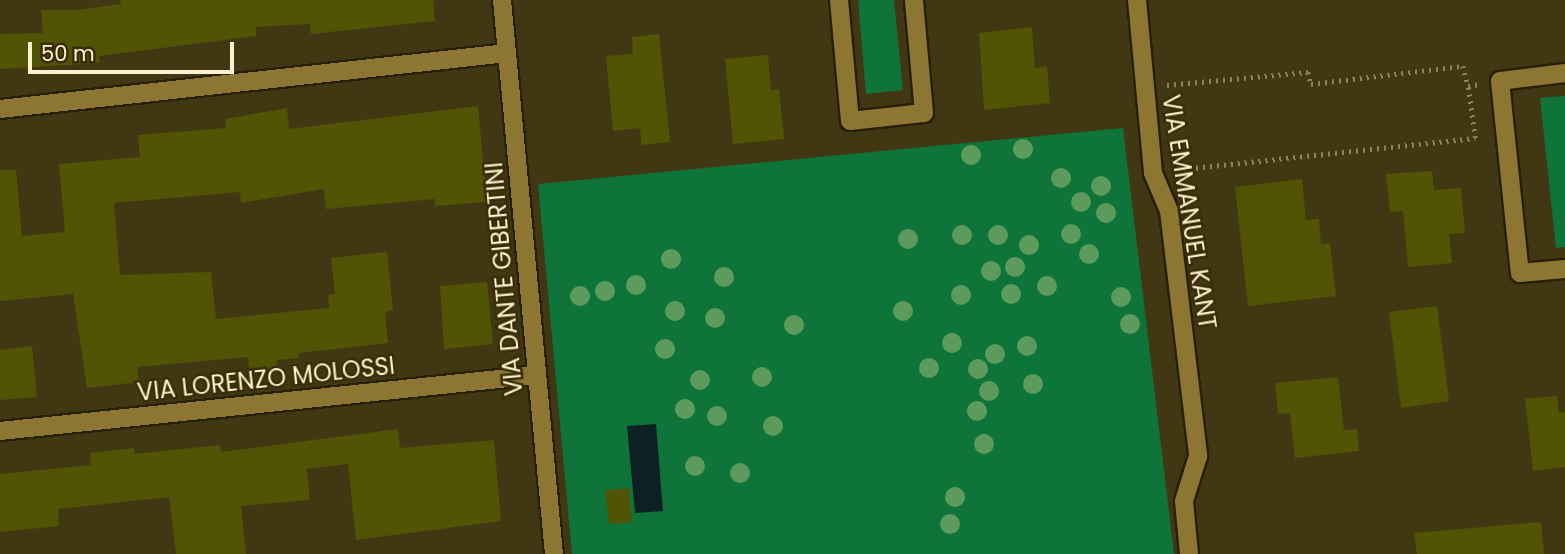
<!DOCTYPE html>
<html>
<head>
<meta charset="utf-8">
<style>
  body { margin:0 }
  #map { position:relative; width:1565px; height:554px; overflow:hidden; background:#423713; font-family:Poppins,sans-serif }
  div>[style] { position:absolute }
  .green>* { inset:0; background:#0e7439 }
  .water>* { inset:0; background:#0d2124 }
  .building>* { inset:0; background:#515305 }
  .path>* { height:4.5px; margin-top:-2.25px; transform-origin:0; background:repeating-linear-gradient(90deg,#8d815e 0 2px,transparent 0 7px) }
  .roads { filter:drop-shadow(2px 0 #261f09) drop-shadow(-2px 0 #261f09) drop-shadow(0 2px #261f09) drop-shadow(0 -2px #261f09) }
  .street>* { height:18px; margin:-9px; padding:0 9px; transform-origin:9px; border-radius:9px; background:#8c7632 }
  .trees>* { width:20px; height:20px; margin:-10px; border-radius:50%; background:#5c9b5b }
  span { translate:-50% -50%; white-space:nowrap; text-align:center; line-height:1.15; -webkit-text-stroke:5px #382d07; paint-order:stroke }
  .street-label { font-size:24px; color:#fdf1d0 }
  .scale { position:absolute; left:28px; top:42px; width:206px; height:32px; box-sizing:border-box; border:4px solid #fdf1d0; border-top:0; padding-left:9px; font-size:21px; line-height:24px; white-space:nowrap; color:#fdf1d0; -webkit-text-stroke:5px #382d07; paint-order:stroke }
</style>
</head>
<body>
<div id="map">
  <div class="green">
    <i style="clip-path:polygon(858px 0,894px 0,903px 90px,866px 94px)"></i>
    <i style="clip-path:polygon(1565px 96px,1565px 247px,1556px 248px,1540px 98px)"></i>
    <i style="clip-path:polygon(1123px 128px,1174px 554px,572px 554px,538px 184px)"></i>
  </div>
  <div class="water">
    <i style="clip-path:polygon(656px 424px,663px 511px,635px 513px,627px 426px)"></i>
  </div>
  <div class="building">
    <i style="clip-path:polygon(120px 0,433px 0,435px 21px,311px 34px,310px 24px,256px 27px,256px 36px,99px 56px,100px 63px,0 69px,0 34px,43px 33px,41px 10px,76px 10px,121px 4px)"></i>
    <i style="clip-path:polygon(1032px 27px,1035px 68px,1047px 66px,1050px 103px,984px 110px,979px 33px)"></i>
    <i style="clip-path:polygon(659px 34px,670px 142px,641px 145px,640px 128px,613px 131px,606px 56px,633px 54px,632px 37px)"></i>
    <i style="clip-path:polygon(768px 55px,771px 90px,779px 89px,784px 139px,733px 144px,725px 59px)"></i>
    <i style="clip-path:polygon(478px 106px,487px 202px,435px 206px,435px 199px,326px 209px,324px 189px,241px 203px,240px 192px,114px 203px,120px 275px,211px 272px,216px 319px,329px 308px,328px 295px,335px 294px,331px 258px,387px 252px,393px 310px,385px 312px,388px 343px,299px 353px,299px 358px,277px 360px,277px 368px,249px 371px,248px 357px,137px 367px,139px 382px,87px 388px,73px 294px,0 301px,0 170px,16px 170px,22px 236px,65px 232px,59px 164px,140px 157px,138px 135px,226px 128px,225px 119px,287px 108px,289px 129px)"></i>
    <i style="clip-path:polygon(1432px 171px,1434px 190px,1461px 188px,1465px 233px,1449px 234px,1452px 263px,1408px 267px,1403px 211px,1390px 212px,1386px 174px)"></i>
    <i style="clip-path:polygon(1302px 179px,1306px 220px,1319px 219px,1321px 244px,1330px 243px,1336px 296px,1248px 306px,1235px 187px)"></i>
    <i style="clip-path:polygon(487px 282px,493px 344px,444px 349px,440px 286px)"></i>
    <i style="clip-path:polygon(1437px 306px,1449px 401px,1401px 408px,1389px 312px)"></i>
    <i style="clip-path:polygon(32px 346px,37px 397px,0 400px,0 350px)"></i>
    <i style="clip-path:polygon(1338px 377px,1344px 430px,1357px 429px,1359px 451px,1295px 458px,1290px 413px,1278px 414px,1275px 383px)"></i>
    <i style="clip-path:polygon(1557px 396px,1559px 413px,1565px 412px,1565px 467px,1533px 471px,1525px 399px)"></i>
    <i style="clip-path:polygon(398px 429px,400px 448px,494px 440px,501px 521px,356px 540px,348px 464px,307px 469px,310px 500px,241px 506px,246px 554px,176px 554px,169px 497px,58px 509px,59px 526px,0 532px,0 474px,91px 465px,90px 453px,134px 448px,134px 454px,220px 445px,221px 452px)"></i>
    <i style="clip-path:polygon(629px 488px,632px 522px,609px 524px,605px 490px)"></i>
    <i style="clip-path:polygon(1541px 522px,1544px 554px,1417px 554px,1414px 533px)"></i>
  </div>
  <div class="path">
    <i style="left:1167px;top:85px;width:142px;rotate:-5.3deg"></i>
    <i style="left:1308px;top:72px;width:12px;rotate:76deg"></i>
    <i style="left:1311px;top:84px;width:153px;rotate:-6.8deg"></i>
    <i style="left:1463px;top:66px;width:21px;rotate:76deg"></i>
    <i style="left:1175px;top:170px;width:302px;rotate:-6.1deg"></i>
    <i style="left:1475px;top:138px;width:52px;rotate:-97.7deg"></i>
    <i style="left:1468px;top:86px;width:11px;rotate:-10deg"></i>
  </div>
  <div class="roads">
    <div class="street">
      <i style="left:502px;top:0;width:556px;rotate:84.64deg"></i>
      <i style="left:839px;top:0;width:121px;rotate:84.8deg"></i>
      <i style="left:850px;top:121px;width:74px;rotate:-6.2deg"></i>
      <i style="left:924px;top:113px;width:113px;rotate:-95.1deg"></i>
      <i style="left:1137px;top:0;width:174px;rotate:84.7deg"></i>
      <i style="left:1153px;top:173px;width:41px;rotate:67.2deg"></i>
      <i style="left:1169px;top:211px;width:247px;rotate:83.2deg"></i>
      <i style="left:1198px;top:456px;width:47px;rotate:107.3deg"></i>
      <i style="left:1184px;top:501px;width:53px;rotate:84.6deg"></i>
      <i style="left:1565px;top:73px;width:65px;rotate:173deg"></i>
      <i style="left:1500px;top:81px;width:193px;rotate:84.1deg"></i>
      <i style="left:1520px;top:273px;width:45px;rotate:-5.1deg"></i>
      <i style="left:0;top:109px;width:510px;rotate:-6.3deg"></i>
      <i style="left:0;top:431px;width:540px;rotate:-5.95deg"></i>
    </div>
  </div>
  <div class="trees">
    <i style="left:1023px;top:149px"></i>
    <i style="left:971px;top:155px"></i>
    <i style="left:1061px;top:178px"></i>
    <i style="left:1101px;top:186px"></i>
    <i style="left:1081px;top:202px"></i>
    <i style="left:1106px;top:213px"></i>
    <i style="left:1071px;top:234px"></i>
    <i style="left:962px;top:235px"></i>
    <i style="left:998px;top:235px"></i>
    <i style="left:908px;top:239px"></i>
    <i style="left:1029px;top:245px"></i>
    <i style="left:1089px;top:254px"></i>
    <i style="left:671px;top:259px"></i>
    <i style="left:1015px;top:267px"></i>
    <i style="left:991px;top:271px"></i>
    <i style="left:724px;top:277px"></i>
    <i style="left:636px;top:285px"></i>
    <i style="left:1047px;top:286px"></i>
    <i style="left:605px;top:291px"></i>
    <i style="left:1011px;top:294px"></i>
    <i style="left:961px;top:295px"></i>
    <i style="left:580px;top:296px"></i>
    <i style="left:1121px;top:297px"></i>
    <i style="left:675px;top:311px"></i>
    <i style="left:903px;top:311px"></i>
    <i style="left:715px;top:318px"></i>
    <i style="left:1130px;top:324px"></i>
    <i style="left:794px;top:325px"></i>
    <i style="left:952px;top:343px"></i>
    <i style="left:1027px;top:346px"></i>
    <i style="left:665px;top:349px"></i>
    <i style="left:995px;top:354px"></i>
    <i style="left:929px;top:368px"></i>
    <i style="left:978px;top:369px"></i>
    <i style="left:762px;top:377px"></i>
    <i style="left:700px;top:380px"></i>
    <i style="left:1033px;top:384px"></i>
    <i style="left:989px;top:391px"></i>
    <i style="left:685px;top:409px"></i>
    <i style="left:977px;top:411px"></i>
    <i style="left:717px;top:416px"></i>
    <i style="left:773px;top:426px"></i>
    <i style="left:984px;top:444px"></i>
    <i style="left:695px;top:466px"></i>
    <i style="left:740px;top:473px"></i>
    <i style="left:955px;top:497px"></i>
    <i style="left:950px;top:524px"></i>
  </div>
  <div class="street-label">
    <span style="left:1189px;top:212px;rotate:81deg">VIA EMMANUEL KANT</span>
    <span style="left:504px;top:279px;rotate:-95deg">VIA DANTE GIBERTINI</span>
    <span style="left:266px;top:379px;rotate:-6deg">VIA LORENZO MOLOSSI</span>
  </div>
  <div class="scale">50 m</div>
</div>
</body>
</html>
